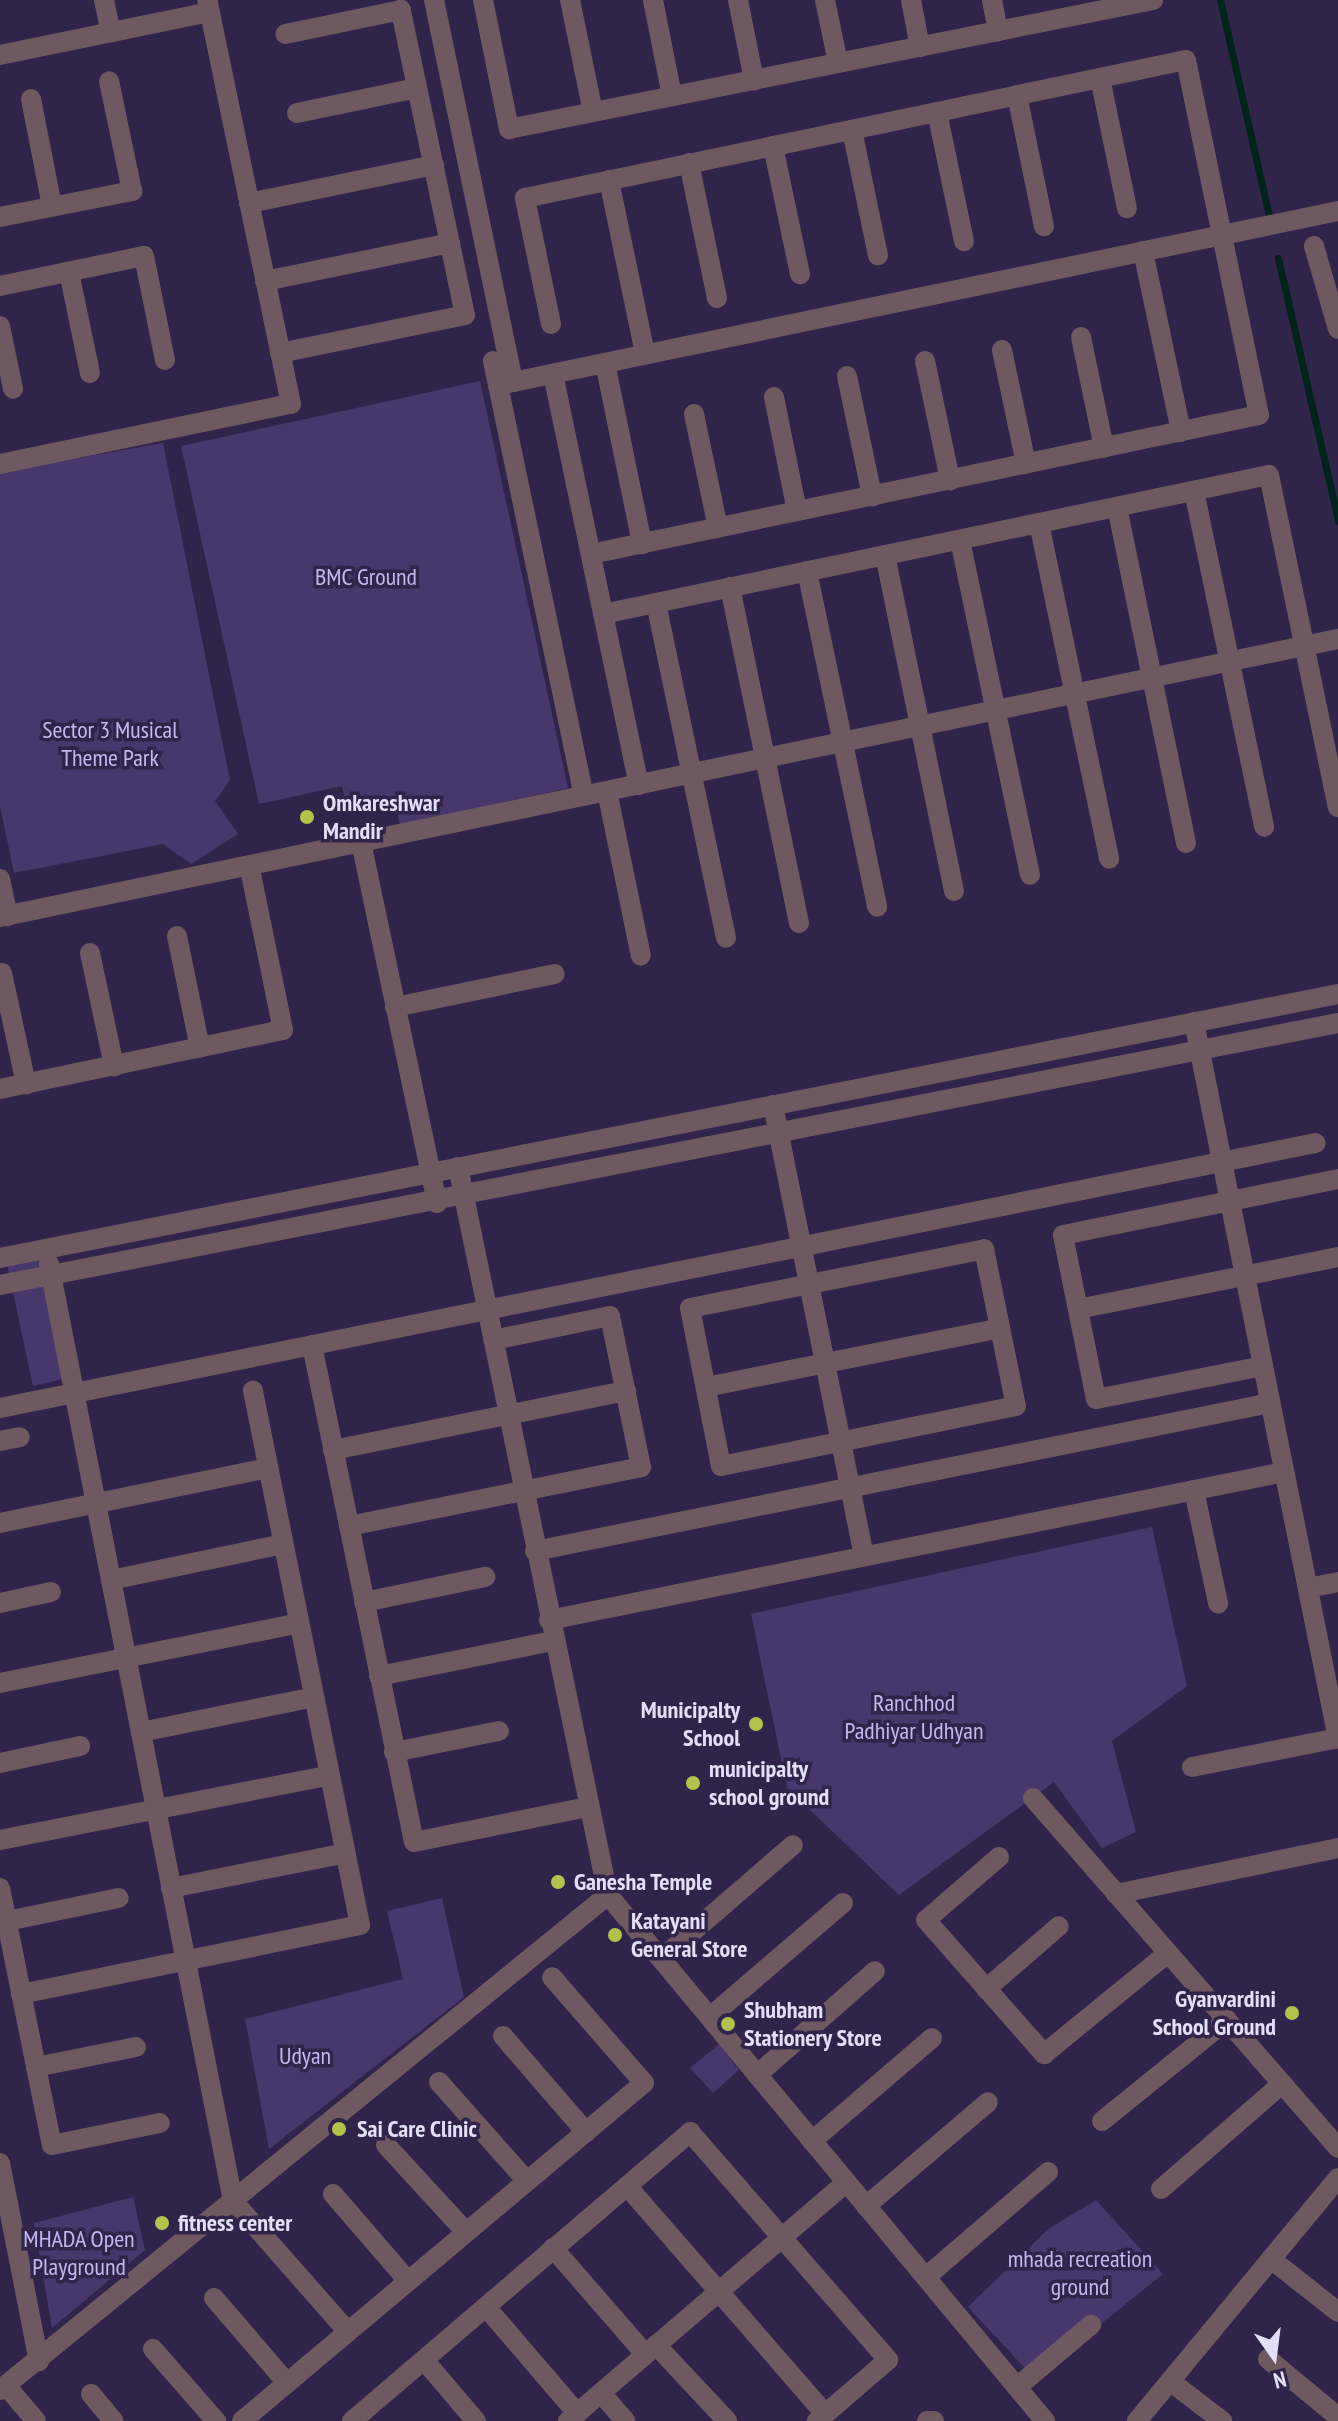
<!DOCTYPE html>
<html>
<head>
<meta charset="utf-8">
<style>
  body { margin:0 }
  #map { position:relative; width:1338px; height:2421px; overflow:hidden; background:#30244b; font-family:"PT Sans Narrow",sans-serif }
  div>[style] { position:absolute }
  .green>* { inset:0; background:#47376d }
  .stream>* { height:7px; margin:-3.5px; padding:0 3.5px; transform-origin:3.5px; border-radius:3.5px; background:#00231b }
  .minor>* { height:20px; margin:-10px; padding:0 10px; transform-origin:10px; border-radius:10px; background:#6f5960 }
  .dots>* { width:22px; height:22px; translate:-50% -50%; box-sizing:border-box; border:4px solid #30244b; border-radius:50% }
  span { translate:-50% -50%; white-space:nowrap; text-align:center; line-height:1.15; -webkit-text-stroke:7px #30244b; paint-order:stroke }
  .park-label { font-size:24px; color:#c6b7f3 }
  .poi-label { font-size:24px; color:#e4dff8; font-weight:700 }
  .left { translate:0 -50%; text-align:left }
  .right { translate:-100% -50%; text-align:right }
  .north { position:absolute; left:1234px; top:2317px; width:80px; height:80px; -webkit-text-stroke:6px #30244b; paint-order:stroke; rotate:166deg; font-size:22px; font-weight:700; line-height:32px; text-align:center; color:#e4dff8 }
  .north::after { content:''; display:block; margin:auto; width:28px; height:36px; background:#e4dff8; clip-path:polygon(50% 0,100% 100%,50% 72%,0 100%) }
</style>
</head>
<body>
<div id="map">
  <div class="green">
    <i style="clip-path:polygon(480px 381px,568px 788px,400px 825px,394px 798px,347px 808px,342px 786px,259px 804px,181px 446px)"></i>
    <i style="clip-path:polygon(163px 443px,230px 780px,215px 801px,238px 834px,191px 864px,163px 844px,14px 873px,0 806px,0 472px)"></i>
    <i style="clip-path:polygon(40px 1259px,64px 1379px,33px 1386px,7px 1264px)"></i>
    <i style="clip-path:polygon(1152px 1527px,1187px 1686px,1112px 1741px,1136px 1832px,1102px 1848px,1054px 1782px,899px 1895px,787px 1788px,751px 1614px)"></i>
    <i style="clip-path:polygon(442px 1898px,464px 1997px,269px 2149px,245px 2019px,403px 1979px,387px 1911px)"></i>
    <i style="clip-path:polygon(719px 2044px,739px 2070px,713px 2093px,690px 2068px)"></i>
    <i style="clip-path:polygon(133px 2197px,145px 2250px,52px 2328px,34px 2223px)"></i>
    <i style="clip-path:polygon(1096px 2200px,1163px 2274px,1034px 2378px,968px 2307px,1048px 2229px)"></i>
  </div>
  <div class="stream">
    <i style="left:1220px;top:0;width:230px;rotate:77.2deg"></i>
    <i style="left:1278px;top:258px;width:270px;rotate:77.1deg"></i>
  </div>
  <div class="minor">
    <i style="left:104px;top:0;width:33px;rotate:78deg"></i>
    <i style="left:434px;top:0;width:390px;rotate:78.3deg"></i>
    <i style="left:483px;top:0;width:132px;rotate:78.6deg"></i>
    <i style="left:509px;top:129px;width:657px;rotate:-11.33deg"></i>
    <i style="left:570px;top:0;width:114px;rotate:78.4deg"></i>
    <i style="left:653px;top:0;width:98px;rotate:78.8deg"></i>
    <i style="left:738px;top:0;width:82px;rotate:78.7deg"></i>
    <i style="left:825px;top:0;width:64px;rotate:78.3deg"></i>
    <i style="left:911px;top:0;width:48px;rotate:79.2deg"></i>
    <i style="left:992px;top:0;width:32px;rotate:79deg"></i>
    <i style="left:0;top:55px;width:214px;rotate:-11.6deg"></i>
    <i style="left:1100px;top:78px;width:133px;rotate:78.3deg"></i>
    <i style="left:1017px;top:95px;width:134px;rotate:78.4deg"></i>
    <i style="left:31px;top:99px;width:109px;rotate:78.9deg"></i>
    <i style="left:937px;top:112px;width:132px;rotate:78.2deg"></i>
    <i style="left:297px;top:113px;width:123px;rotate:-11.8deg"></i>
    <i style="left:852px;top:130px;width:128px;rotate:78.3deg"></i>
    <i style="left:773px;top:146px;width:131px;rotate:78.1deg"></i>
    <i style="left:689px;top:163px;width:138px;rotate:78.3deg"></i>
    <i style="left:609px;top:180px;width:178px;rotate:78.3deg"></i>
    <i style="left:249px;top:203px;width:189px;rotate:-11.6deg"></i>
    <i style="left:0;top:217px;width:135px;rotate:-11.1deg"></i>
    <i style="left:132px;top:191px;width:112px;rotate:-101.8deg"></i>
    <i style="left:1314px;top:246px;width:86px;rotate:73.9deg"></i>
    <i style="left:1143px;top:251px;width:185px;rotate:78.1deg"></i>
    <i style="left:69px;top:272px;width:103px;rotate:78.3deg"></i>
    <i style="left:265px;top:281px;width:189px;rotate:-11.6deg"></i>
    <i style="left:0;top:286px;width:147px;rotate:-11.8deg"></i>
    <i style="left:144px;top:256px;width:106px;rotate:78.6deg"></i>
    <i style="left:551px;top:324px;width:129px;rotate:-101.7deg"></i>
    <i style="left:525px;top:198px;width:675px;rotate:-11.79deg"></i>
    <i style="left:1186px;top:60px;width:362px;rotate:78.4deg"></i>
    <i style="left:1259px;top:415px;width:682px;rotate:168.25deg"></i>
    <i style="left:0;top:326px;width:64px;rotate:78.3deg"></i>
    <i style="left:1081px;top:337px;width:113px;rotate:78.3deg"></i>
    <i style="left:1002px;top:350px;width:116px;rotate:78.1deg"></i>
    <i style="left:280px;top:353px;width:189px;rotate:-11.6deg"></i>
    <i style="left:465px;top:315px;width:312px;rotate:-101.9deg"></i>
    <i style="left:401px;top:10px;width:118px;rotate:168.3deg"></i>
    <i style="left:493px;top:361px;width:444px;rotate:78.2deg"></i>
    <i style="left:925px;top:361px;width:122px;rotate:78.1deg"></i>
    <i style="left:605px;top:363px;width:185px;rotate:78.4deg"></i>
    <i style="left:553px;top:374px;width:420px;rotate:78.2deg"></i>
    <i style="left:847px;top:376px;width:123px;rotate:78.2deg"></i>
    <i style="left:498px;top:385px;width:858px;rotate:-11.7deg"></i>
    <i style="left:774px;top:397px;width:116px;rotate:78.6deg"></i>
    <i style="left:694px;top:414px;width:116px;rotate:78.1deg"></i>
    <i style="left:0;top:464px;width:297px;rotate:-11.7deg"></i>
    <i style="left:291px;top:404px;width:413px;rotate:-101.7deg"></i>
    <i style="left:1194px;top:491px;width:343px;rotate:78.2deg"></i>
    <i style="left:1117px;top:507px;width:343px;rotate:78.4deg"></i>
    <i style="left:1039px;top:523px;width:343px;rotate:78.2deg"></i>
    <i style="left:960px;top:540px;width:342px;rotate:78.2deg"></i>
    <i style="left:885px;top:555px;width:343px;rotate:78.4deg"></i>
    <i style="left:807px;top:571px;width:343px;rotate:78.2deg"></i>
    <i style="left:730px;top:587px;width:343px;rotate:78.4deg"></i>
    <i style="left:656px;top:603px;width:342px;rotate:78.2deg"></i>
    <i style="left:603px;top:614px;width:680px;rotate:-11.79deg"></i>
    <i style="left:1269px;top:475px;width:339px;rotate:78.3deg"></i>
    <i style="left:607px;top:791px;width:168px;rotate:78.4deg"></i>
    <i style="left:361px;top:842px;width:369px;rotate:78.1deg"></i>
    <i style="left:0;top:879px;width:38px;rotate:78deg"></i>
    <i style="left:0;top:917px;width:1367px;rotate:-11.74deg"></i>
    <i style="left:177px;top:936px;width:114px;rotate:78.4deg"></i>
    <i style="left:90px;top:953px;width:116px;rotate:78deg"></i>
    <i style="left:2px;top:973px;width:114px;rotate:77.8deg"></i>
    <i style="left:395px;top:1007px;width:163px;rotate:-11.7deg"></i>
    <i style="left:1194px;top:1022px;width:731px;rotate:78.64deg"></i>
    <i style="left:0;top:1089px;width:289px;rotate:-11.8deg"></i>
    <i style="left:283px;top:1030px;width:168px;rotate:-101.6deg"></i>
    <i style="left:773px;top:1105px;width:460px;rotate:78.6deg"></i>
    <i style="left:458px;top:1167px;width:743px;rotate:78.36deg"></i>
    <i style="left:608px;top:1895px;width:684px;rotate:50.28deg"></i>
    <i style="left:984px;top:1249px;width:160px;rotate:78.5deg"></i>
    <i style="left:1016px;top:1406px;width:301px;rotate:168.5deg"></i>
    <i style="left:721px;top:1466px;width:161px;rotate:-101.1deg"></i>
    <i style="left:690px;top:1308px;width:300px;rotate:-11.3deg"></i>
    <i style="left:0;top:1258px;width:1364px;rotate:-11.16deg"></i>
    <i style="left:49px;top:1264px;width:955px;rotate:78.89deg"></i>
    <i style="left:233px;top:2201px;width:174px;rotate:48.7deg"></i>
    <i style="left:0;top:1285px;width:1363px;rotate:-11.08deg"></i>
    <i style="left:1078px;top:1309px;width:265px;rotate:-11.3deg"></i>
    <i style="left:312px;top:1345px;width:507px;rotate:78.4deg"></i>
    <i style="left:414px;top:1842px;width:177px;rotate:-11.4deg"></i>
    <i style="left:1263px;top:1366px;width:170px;rotate:168.8deg"></i>
    <i style="left:1096px;top:1399px;width:167px;rotate:-101.4deg"></i>
    <i style="left:1063px;top:1235px;width:281px;rotate:-11.5deg"></i>
    <i style="left:706px;top:1387px;width:300px;rotate:-11.3deg"></i>
    <i style="left:0;top:1408px;width:1342px;rotate:-11.39deg"></i>
    <i style="left:0;top:1441px;width:20px;rotate:-11deg"></i>
    <i style="left:333px;top:1450px;width:299px;rotate:-11.4deg"></i>
    <i style="left:1194px;top:1490px;width:116px;rotate:78deg"></i>
    <i style="left:0;top:1523px;width:274px;rotate:-11.6deg"></i>
    <i style="left:349px;top:1526px;width:298px;rotate:-11.4deg"></i>
    <i style="left:641px;top:1467px;width:154px;rotate:-101.6deg"></i>
    <i style="left:610px;top:1316px;width:119px;rotate:168.4deg"></i>
    <i style="left:535px;top:1551px;width:750px;rotate:-11.38deg"></i>
    <i style="left:111px;top:1580px;width:176px;rotate:-11.8deg"></i>
    <i style="left:1308px;top:1588px;width:31px;rotate:-11deg"></i>
    <i style="left:364px;top:1602px;width:124px;rotate:-11.7deg"></i>
    <i style="left:0;top:1603px;width:52px;rotate:-12.2deg"></i>
    <i style="left:549px;top:1620px;width:750px;rotate:-11.38deg"></i>
    <i style="left:379px;top:1676px;width:177px;rotate:-11.4deg"></i>
    <i style="left:0;top:1683px;width:305px;rotate:-11.3deg"></i>
    <i style="left:141px;top:1732px;width:177px;rotate:-11.4deg"></i>
    <i style="left:394px;top:1752px;width:107px;rotate:-11.3deg"></i>
    <i style="left:0;top:1763px;width:82px;rotate:-12deg"></i>
    <i style="left:1192px;top:1767px;width:149px;rotate:-11.2deg"></i>
    <i style="left:1033px;top:1798px;width:464px;rotate:48.9deg"></i>
    <i style="left:0;top:1840px;width:336px;rotate:-11.1deg"></i>
    <i style="left:999px;top:1857px;width:96px;rotate:139.2deg"></i>
    <i style="left:926px;top:1920px;width:179px;rotate:48.6deg"></i>
    <i style="left:1044px;top:2054px;width:160px;rotate:-39.2deg"></i>
    <i style="left:0;top:1888px;width:262px;rotate:78.6deg"></i>
    <i style="left:52px;top:2145px;width:110px;rotate:-11.5deg"></i>
    <i style="left:171px;top:1888px;width:178px;rotate:-11.3deg"></i>
    <i style="left:1116px;top:1894px;width:227px;rotate:-11.7deg"></i>
    <i style="left:7px;top:1921px;width:114px;rotate:-11.6deg"></i>
    <i style="left:661px;top:1959px;width:174px;rotate:-40.8deg"></i>
    <i style="left:986px;top:1989px;width:96px;rotate:-40.8deg"></i>
    <i style="left:21px;top:1994px;width:346px;rotate:-11.5deg"></i>
    <i style="left:360px;top:1925px;width:545px;rotate:-101.33deg"></i>
    <i style="left:710px;top:2017px;width:175px;rotate:-40.6deg"></i>
    <i style="left:503px;top:2036px;width:127px;rotate:49.2deg"></i>
    <i style="left:36px;top:2067px;width:102px;rotate:-11.3deg"></i>
    <i style="left:757px;top:2075px;width:157px;rotate:-41.4deg"></i>
    <i style="left:439px;top:2082px;width:132px;rotate:48.4deg"></i>
    <i style="left:1102px;top:2121px;width:161px;rotate:-38.9deg"></i>
    <i style="left:812px;top:2141px;width:158px;rotate:-40.6deg"></i>
    <i style="left:386px;top:2145px;width:118px;rotate:47.4deg"></i>
    <i style="left:0;top:2163px;width:202px;rotate:78.9deg"></i>
    <i style="left:627px;top:2186px;width:302px;rotate:49deg"></i>
    <i style="left:1161px;top:2189px;width:160px;rotate:-41deg"></i>
    <i style="left:333px;top:2194px;width:115px;rotate:49.2deg"></i>
    <i style="left:866px;top:2206px;width:160px;rotate:-40.4deg"></i>
    <i style="left:553px;top:2248px;width:140px;rotate:49deg"></i>
    <i style="left:1271px;top:2259px;width:85px;rotate:38.3deg"></i>
    <i style="left:926px;top:2277px;width:161px;rotate:-40.7deg"></i>
    <i style="left:214px;top:2298px;width:112px;rotate:49.3deg"></i>
    <i style="left:486px;top:2307px;width:140px;rotate:49.4deg"></i>
    <i style="left:656px;top:2345px;width:104px;rotate:46.9deg"></i>
    <i style="left:153px;top:2349px;width:96px;rotate:48.8deg"></i>
    <i style="left:1268px;top:2359px;width:91px;rotate:39.6deg"></i>
    <i style="left:424px;top:2360px;width:80px;rotate:49.6deg"></i>
    <i style="left:1170px;top:2381px;width:66px;rotate:37.6deg"></i>
    <i style="left:1017px;top:2387px;width:97px;rotate:-40deg"></i>
    <i style="left:8px;top:2388px;width:43px;rotate:49.7deg"></i>
    <i style="left:0;top:2390px;width:784px;rotate:-39.15deg"></i>
    <i style="left:601px;top:2393px;width:37px;rotate:49deg"></i>
    <i style="left:91px;top:2394px;width:35px;rotate:50deg"></i>
    <i style="left:242px;top:2421px;width:525px;rotate:-40.06deg"></i>
    <i style="left:644px;top:2083px;width:140px;rotate:-131deg"></i>
    <i style="left:352px;top:2421px;width:445px;rotate:-40.5deg"></i>
    <i style="left:690px;top:2132px;width:302px;rotate:49deg"></i>
    <i style="left:888px;top:2360px;width:94px;rotate:139.3deg"></i>
    <i style="left:568px;top:2421px;width:367px;rotate:-40.6deg"></i>
    <i style="left:927px;top:2421px;width:7px"></i>
    <i style="left:1137px;top:2421px;width:315px;rotate:-50.4deg"></i>
  </div>
  <div class="dots">
    <i style="left:307px;top:817px;background:#b3c24b"></i>
    <i style="left:756px;top:1724px;background:#b3c24b"></i>
    <i style="left:693px;top:1783px;background:#b3c24b"></i>
    <i style="left:558px;top:1882px;background:#b3c24b"></i>
    <i style="left:615px;top:1935px;background:#b3c24b"></i>
    <i style="left:1292px;top:2013px;background:#b3c24b"></i>
    <i style="left:728px;top:2024px;background:#b3c24b"></i>
    <i style="left:339px;top:2129px;background:#b3c24b"></i>
    <i style="left:162px;top:2223px;background:#b3c24b"></i>
  </div>
  <div class="park-label">
    <span style="left:366px;top:577px">BMC Ground</span>
    <span style="left:110px;top:744px">Sector 3 Musical<br>Theme Park</span>
    <span style="left:914px;top:1717px">Ranchhod<br>Padhiyar Udhyan</span>
    <span style="left:305px;top:2056px">Udyan</span>
    <span style="left:79px;top:2253px">MHADA Open<br>Playground</span>
    <span style="left:1080px;top:2273px">mhada recreation<br>ground</span>
  </div>
  <div class="poi-label">
    <span class="left" style="left:323px;top:817px">Omkareshwar<br>Mandir</span>
    <span class="right" style="left:740px;top:1724px">Municipalty<br>School</span>
    <span class="left" style="left:709px;top:1783px">municipalty<br>school ground</span>
    <span class="left" style="left:574px;top:1882px">Ganesha Temple</span>
    <span class="left" style="left:631px;top:1935px">Katayani<br>General Store</span>
    <span class="right" style="left:1276px;top:2013px">Gyanvardini<br>School Ground</span>
    <span class="left" style="left:744px;top:2024px">Shubham<br>Stationery Store</span>
    <span class="left" style="left:357px;top:2129px">Sai Care Clinic</span>
    <span class="left" style="left:178px;top:2223px">fitness center</span>
  </div>
  <div class="north">N</div>
</div>
</body>
</html>
